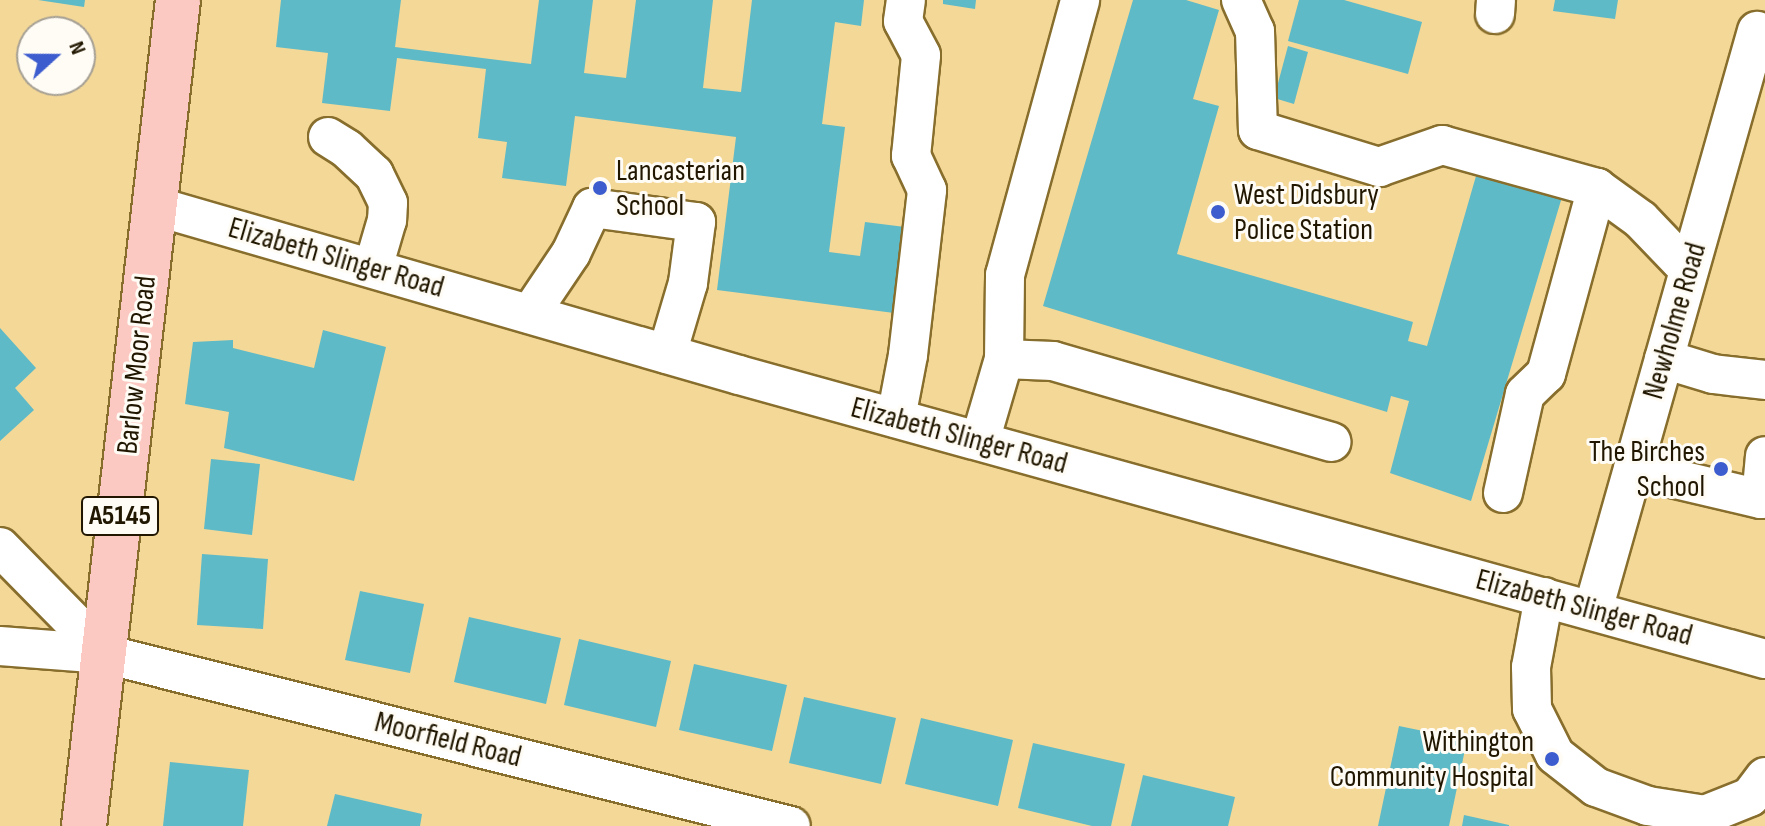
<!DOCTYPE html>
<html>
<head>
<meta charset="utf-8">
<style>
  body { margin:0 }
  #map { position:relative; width:1765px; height:826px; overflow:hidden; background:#f4d897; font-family:"Sofia Sans Condensed",sans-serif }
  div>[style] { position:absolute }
  .building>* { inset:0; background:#5ebac7 }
  .roads { filter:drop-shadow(2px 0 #886e2d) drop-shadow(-2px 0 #886e2d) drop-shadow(0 2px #886e2d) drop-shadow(0 -2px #886e2d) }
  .minor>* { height:38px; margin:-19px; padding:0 19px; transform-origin:19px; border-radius:19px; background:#fff }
  .major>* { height:44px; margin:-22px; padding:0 22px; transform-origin:22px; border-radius:22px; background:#fcc8c2 }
  .dots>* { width:22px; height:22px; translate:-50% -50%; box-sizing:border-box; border:4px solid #fffcf6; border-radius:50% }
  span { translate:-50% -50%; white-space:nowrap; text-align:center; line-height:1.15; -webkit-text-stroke:6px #fffcf6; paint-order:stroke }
  .shield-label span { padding:2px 6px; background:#fffcf6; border:2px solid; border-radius:6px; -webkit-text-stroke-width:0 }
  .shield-label { font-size:28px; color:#211700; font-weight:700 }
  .poi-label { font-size:30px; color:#211700 }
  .left { translate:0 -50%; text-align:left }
  .right { translate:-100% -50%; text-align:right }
  .street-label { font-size:30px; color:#211700 }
  .north { position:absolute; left:16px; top:16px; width:80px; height:80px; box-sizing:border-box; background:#fffcf6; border:2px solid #a6a094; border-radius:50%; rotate:69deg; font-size:22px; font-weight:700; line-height:32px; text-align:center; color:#211700 }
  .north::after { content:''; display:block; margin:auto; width:28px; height:36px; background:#3d5dcf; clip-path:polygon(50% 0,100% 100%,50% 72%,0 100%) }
</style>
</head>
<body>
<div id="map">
  <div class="building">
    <i style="clip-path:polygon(38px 0,85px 0,84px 7px)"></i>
    <i style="clip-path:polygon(281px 0,401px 0,395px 47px,531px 64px,539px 0,593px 0,584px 73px,626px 78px,636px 0,713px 0,703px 88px,741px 92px,752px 0,864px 0,861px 26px,835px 22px,822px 124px,845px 127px,829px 252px,860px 256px,865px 222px,905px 227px,894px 313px,717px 290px,736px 137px,575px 116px,566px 186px,502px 178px,507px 142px,478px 138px,486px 69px,397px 58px,390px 111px,322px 103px,328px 53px,276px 47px)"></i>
    <i style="clip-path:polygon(943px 0,976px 0,975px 9px,943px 4px)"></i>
    <i style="clip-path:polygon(1133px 0,1186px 0,1219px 10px,1193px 99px,1219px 106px,1177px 254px,1413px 322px,1408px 341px,1427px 346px,1476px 176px,1562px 197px,1471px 501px,1390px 473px,1409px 401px,1391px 396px,1387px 412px,1043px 306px)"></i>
    <i style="clip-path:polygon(1299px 0,1344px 0,1422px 22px,1408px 74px,1288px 41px)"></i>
    <i style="clip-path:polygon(1555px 0,1618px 0,1615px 19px,1553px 11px)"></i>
    <i style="clip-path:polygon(1288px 46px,1308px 52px,1294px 104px,1274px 98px)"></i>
    <i style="clip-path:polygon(0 328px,36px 368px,15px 388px,34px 410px,0 441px)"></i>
    <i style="clip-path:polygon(323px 330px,386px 347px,354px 481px,224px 448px,229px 412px,185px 404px,193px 342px,233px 340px,233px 348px,314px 368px)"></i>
    <i style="clip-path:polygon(211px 459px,260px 464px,252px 535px,204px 529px)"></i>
    <i style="clip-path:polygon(202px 554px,268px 559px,263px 629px,197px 625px)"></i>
    <i style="clip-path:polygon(360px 591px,424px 604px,410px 673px,345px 660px)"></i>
    <i style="clip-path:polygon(469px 617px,561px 638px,546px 704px,454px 682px)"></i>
    <i style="clip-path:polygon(579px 639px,671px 661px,656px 727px,564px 705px)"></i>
    <i style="clip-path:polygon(694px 664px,787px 685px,772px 751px,679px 730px)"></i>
    <i style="clip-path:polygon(804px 697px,896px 718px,881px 784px,789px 763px)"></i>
    <i style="clip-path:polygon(921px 718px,1013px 740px,998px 806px,905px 784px)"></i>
    <i style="clip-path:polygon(1399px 726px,1467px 740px,1449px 826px,1378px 826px)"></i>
    <i style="clip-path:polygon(1033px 743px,1125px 764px,1111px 826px,1092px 826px,1018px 808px)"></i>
    <i style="clip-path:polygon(170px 762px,249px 770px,243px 826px,163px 826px)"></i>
    <i style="clip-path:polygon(1143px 775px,1235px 797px,1228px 826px,1131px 826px)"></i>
    <i style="clip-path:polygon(335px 794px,422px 814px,420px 826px,327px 826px)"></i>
    <i style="clip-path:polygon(1464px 815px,1509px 825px,1509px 826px,1462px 826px)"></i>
  </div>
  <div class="roads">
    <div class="minor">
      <i style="left:1241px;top:0;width:34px;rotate:66deg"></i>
      <i style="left:1255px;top:31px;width:99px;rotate:88.3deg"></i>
      <i style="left:1258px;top:130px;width:127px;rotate:17deg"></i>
      <i style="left:1379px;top:167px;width:67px;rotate:-19.2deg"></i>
      <i style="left:1442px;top:145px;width:161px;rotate:15.5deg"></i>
      <i style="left:1597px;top:188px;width:54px;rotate:36deg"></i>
      <i style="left:1641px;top:220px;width:69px;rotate:46.2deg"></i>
      <i style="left:1495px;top:14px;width:14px;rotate:-86deg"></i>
      <i style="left:328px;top:137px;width:22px;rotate:32deg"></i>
      <i style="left:347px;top:149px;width:37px;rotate:43deg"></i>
      <i style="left:374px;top:174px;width:32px;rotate:64deg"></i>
      <i style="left:388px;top:203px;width:17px;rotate:93deg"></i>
      <i style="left:387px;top:220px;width:50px;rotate:106.3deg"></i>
      <i style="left:155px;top:206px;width:608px;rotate:16.14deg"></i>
      <i style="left:739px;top:375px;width:1065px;rotate:15.47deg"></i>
      <i style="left:530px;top:314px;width:73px;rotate:-56.1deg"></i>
      <i style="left:571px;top:253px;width:50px;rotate:-65deg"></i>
      <i style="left:592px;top:208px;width:105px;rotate:7.7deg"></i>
      <i style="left:696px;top:222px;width:62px;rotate:97.5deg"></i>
      <i style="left:688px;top:283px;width:74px;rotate:106.5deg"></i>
      <i style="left:1004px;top:359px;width:49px;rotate:2.3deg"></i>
      <i style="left:1053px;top:361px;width:290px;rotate:16.2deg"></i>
      <i style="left:1664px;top:359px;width:51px;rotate:17deg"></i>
      <i style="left:1713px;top:374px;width:52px;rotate:6.6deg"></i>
      <i style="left:896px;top:418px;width:64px;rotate:-79.2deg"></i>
      <i style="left:908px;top:355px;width:166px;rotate:-83.4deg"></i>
      <i style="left:927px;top:190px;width:38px;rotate:-115deg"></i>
      <i style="left:911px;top:156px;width:101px;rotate:-84.3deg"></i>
      <i style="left:921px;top:55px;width:38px;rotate:-118deg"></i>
      <i style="left:903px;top:21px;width:21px;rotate:-82deg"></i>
      <i style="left:980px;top:441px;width:85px;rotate:-73.7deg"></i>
      <i style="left:1004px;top:359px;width:84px;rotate:-89.3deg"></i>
      <i style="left:1005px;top:275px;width:285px;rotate:-74.7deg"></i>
      <i style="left:1633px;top:469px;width:131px;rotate:13.2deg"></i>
      <i style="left:1761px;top:499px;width:43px;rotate:-84.7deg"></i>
      <i style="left:1503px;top:493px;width:101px;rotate:-77.5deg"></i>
      <i style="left:1525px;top:394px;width:29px;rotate:-44deg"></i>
      <i style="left:1546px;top:374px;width:193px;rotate:-74.7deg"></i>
      <i style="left:0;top:547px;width:150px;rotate:45.5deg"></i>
      <i style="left:1544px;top:597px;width:71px;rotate:100.5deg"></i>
      <i style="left:1531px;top:667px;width:42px;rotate:88.6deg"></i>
      <i style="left:1532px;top:709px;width:51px;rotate:63.4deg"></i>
      <i style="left:1555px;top:755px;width:52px;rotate:38deg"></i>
      <i style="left:1596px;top:787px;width:55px;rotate:20.1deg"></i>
      <i style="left:1648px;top:806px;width:58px;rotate:9deg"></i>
      <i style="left:1705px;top:815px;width:48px;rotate:-21.8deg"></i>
      <i style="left:1750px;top:797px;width:25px;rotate:-53deg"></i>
      <i style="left:1593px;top:610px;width:602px;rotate:-74.19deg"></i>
      <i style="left:0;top:646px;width:105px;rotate:4.4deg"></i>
      <i style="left:105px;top:654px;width:707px;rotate:14.08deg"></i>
    </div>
    <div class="major">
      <i style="left:84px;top:826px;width:831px;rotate:-83.51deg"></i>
    </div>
  </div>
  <div class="dots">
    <i style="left:600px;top:188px;background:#3d5dcf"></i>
    <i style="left:1218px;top:212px;background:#3d5dcf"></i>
    <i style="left:1721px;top:469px;background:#3d5dcf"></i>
    <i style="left:1552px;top:759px;background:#3d5dcf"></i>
  </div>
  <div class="shield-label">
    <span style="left:120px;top:516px">A5145</span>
  </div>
  <div class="poi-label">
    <span class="left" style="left:616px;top:188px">Lancasterian<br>School</span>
    <span class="left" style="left:1234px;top:212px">West Didsbury<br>Police Station</span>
    <span class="right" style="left:1705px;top:469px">The Birches<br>School</span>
    <span class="right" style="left:1534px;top:759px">Withington<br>Community Hospital</span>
  </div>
  <div class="street-label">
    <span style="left:336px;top:258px;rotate:16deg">Elizabeth Slinger Road</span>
    <span style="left:1675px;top:321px;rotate:-74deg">Newholme Road</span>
    <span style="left:137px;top:365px;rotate:-84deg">Barlow Moor Road</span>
    <span style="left:959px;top:436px;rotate:15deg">Elizabeth Slinger Road</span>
    <span style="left:1584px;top:608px;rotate:15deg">Elizabeth Slinger Road</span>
    <span style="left:448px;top:740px;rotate:14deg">Moorfield Road</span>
  </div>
  <div class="north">N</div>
</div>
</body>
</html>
